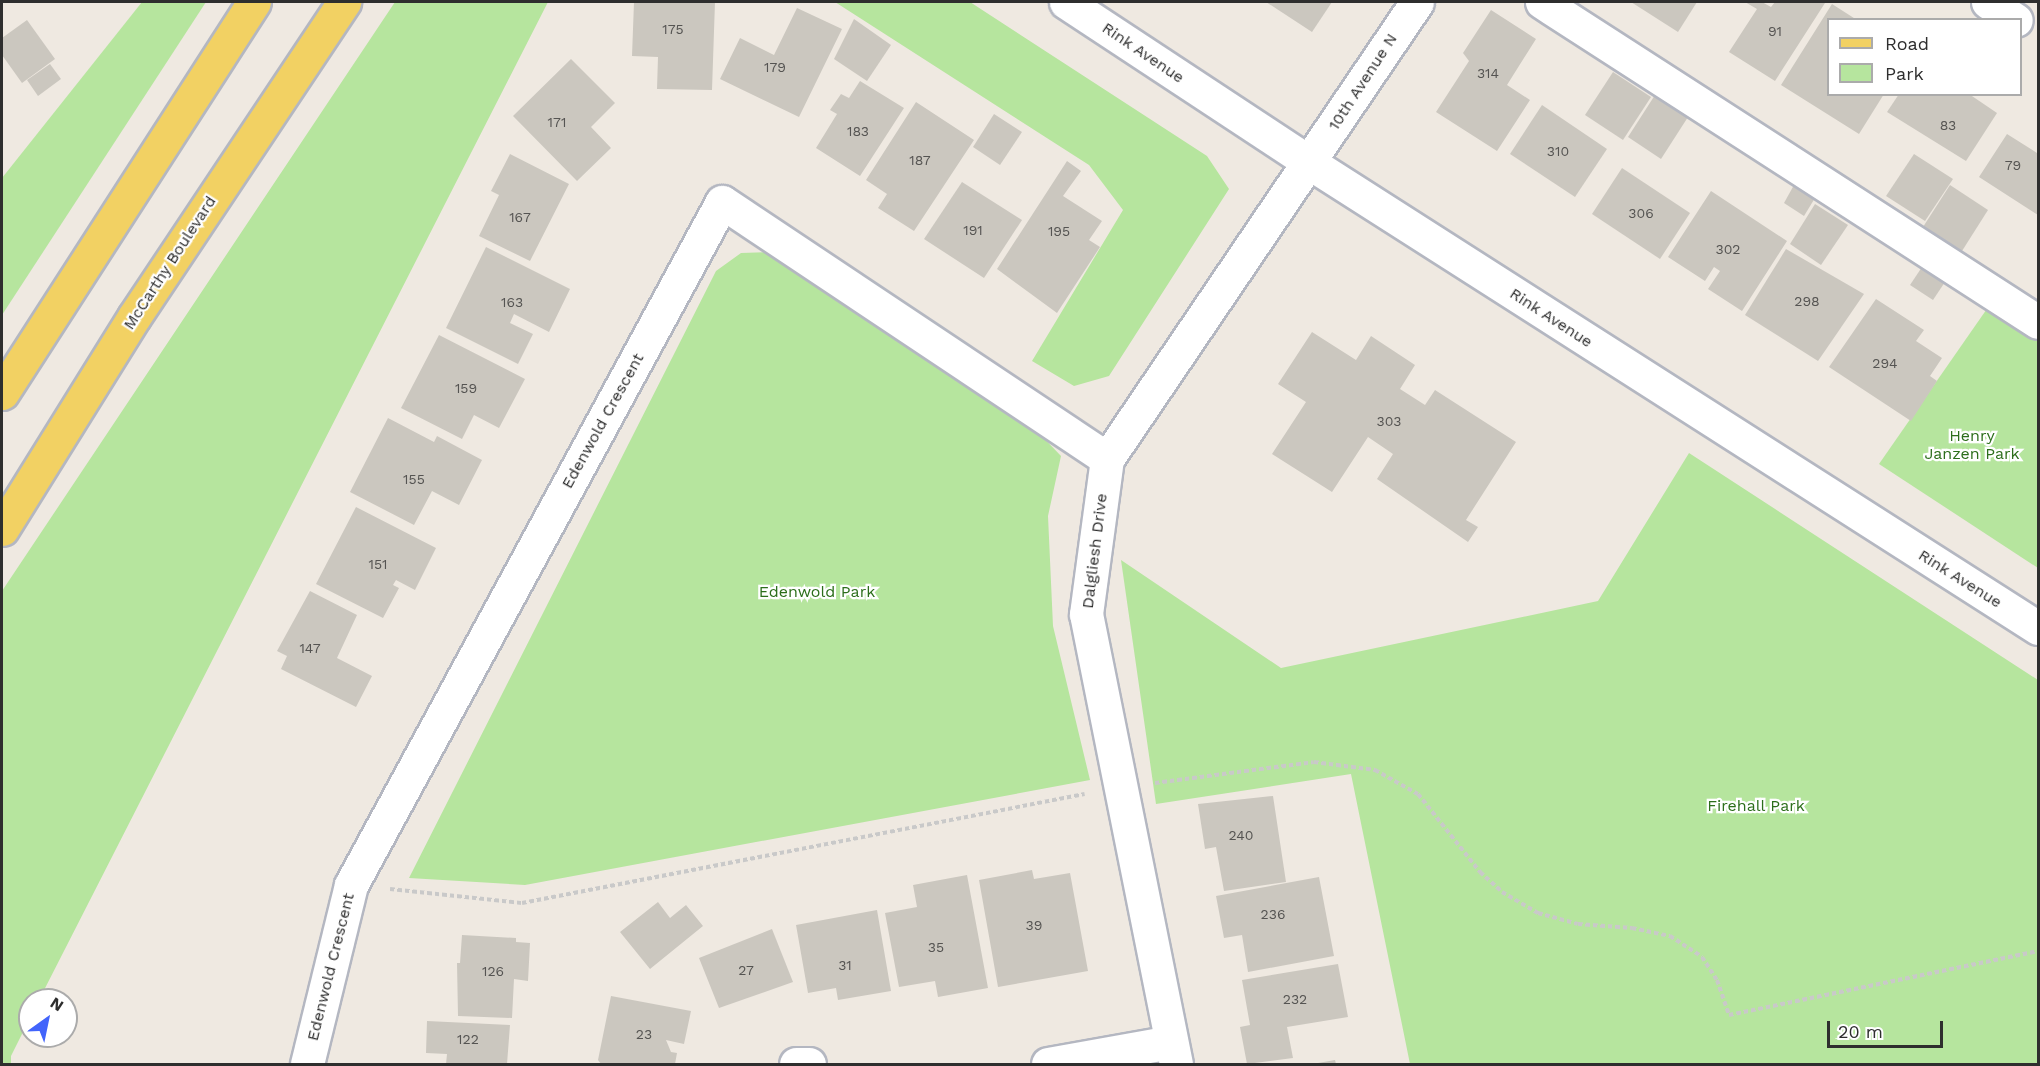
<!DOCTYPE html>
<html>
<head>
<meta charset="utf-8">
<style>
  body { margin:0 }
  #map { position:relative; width:2040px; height:1066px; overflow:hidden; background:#efe9e1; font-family:"Work Sans",sans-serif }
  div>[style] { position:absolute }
  .green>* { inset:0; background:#b6e59e }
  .building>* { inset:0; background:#cbc7bf }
  .path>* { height:4px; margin-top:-2px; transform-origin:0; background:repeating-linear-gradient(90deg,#c9c9c9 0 4.5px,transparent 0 7.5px) }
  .roads { filter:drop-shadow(2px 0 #b4b7c1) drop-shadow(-2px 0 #b4b7c1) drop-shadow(0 2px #b4b7c1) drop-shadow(0 -2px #b4b7c1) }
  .minor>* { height:33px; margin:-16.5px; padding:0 16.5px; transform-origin:16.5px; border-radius:16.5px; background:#fff }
  .major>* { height:33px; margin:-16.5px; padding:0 16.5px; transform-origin:16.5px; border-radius:16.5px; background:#f2d163 }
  span { translate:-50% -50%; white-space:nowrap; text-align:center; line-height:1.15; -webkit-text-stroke:4.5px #fff; paint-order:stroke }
  .number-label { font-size:14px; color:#555452 }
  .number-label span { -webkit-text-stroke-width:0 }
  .street-label { font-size:16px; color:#2e2e2e }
  .park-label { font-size:16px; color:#2c6e1b }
  .frame { position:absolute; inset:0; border:3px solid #2e2e2e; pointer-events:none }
  .legend { position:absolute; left:1827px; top:18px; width:195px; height:78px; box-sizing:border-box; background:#fff; border:2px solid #ababab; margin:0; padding:8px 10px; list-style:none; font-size:18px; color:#2e2e2e }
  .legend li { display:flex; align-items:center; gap:12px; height:30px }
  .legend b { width:30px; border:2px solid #ababab }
  .north { position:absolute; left:18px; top:988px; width:60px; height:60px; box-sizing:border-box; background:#fff; border:2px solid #ababab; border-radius:50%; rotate:33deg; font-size:16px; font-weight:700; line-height:24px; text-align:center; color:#2e2e2e }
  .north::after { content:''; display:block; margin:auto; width:21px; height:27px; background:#4264fb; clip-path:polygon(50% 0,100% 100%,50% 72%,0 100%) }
  .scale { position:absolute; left:1827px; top:1021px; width:116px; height:27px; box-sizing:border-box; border:3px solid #2e2e2e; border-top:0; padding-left:8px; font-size:18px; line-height:21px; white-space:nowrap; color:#2e2e2e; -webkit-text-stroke:4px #fff; paint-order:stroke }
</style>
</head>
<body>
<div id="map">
  <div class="green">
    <i style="clip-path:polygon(142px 2px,206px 2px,2px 315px,2px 178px)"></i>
    <i style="clip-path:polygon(395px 2px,548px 2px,39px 1000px,30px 1000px,30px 1018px,11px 1056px,11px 1064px,2px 1064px,2px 591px)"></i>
    <i style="clip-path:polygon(835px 2px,970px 2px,1207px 156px,1229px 189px,1109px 376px,1074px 386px,1032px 361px,1123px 210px,1089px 165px)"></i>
    <i style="clip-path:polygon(773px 252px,1036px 430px,1061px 456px,1048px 516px,1053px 626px,1090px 780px,525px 885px,409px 878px,716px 271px,741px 253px)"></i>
    <i style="clip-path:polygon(1991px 303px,2038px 332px,2038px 568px,1879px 464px)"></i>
    <i style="clip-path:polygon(1689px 453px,2038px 680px,2038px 1064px,1410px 1064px,1351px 774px,1156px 804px,1121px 560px,1281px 668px,1598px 601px)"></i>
  </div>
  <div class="building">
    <i style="clip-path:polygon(634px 2px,715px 2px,712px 90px,657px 89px,658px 57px,632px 56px)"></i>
    <i style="clip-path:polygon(1266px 2px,1332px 2px,1312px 32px)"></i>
    <i style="clip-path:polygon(1631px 2px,1697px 2px,1678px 32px)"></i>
    <i style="clip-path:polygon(1745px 2px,1762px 2px,1771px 7px,1775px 2px,1825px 3px,1775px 81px,1729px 52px,1757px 9px)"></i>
    <i style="clip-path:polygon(1832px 4px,1857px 20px,1828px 20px,1828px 94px,1884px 94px,1859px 134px,1781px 85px)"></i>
    <i style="clip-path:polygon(797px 8px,842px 29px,799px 117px,720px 79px,740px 38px,774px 55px)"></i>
    <i style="clip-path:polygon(1491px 10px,1536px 39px,1507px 85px,1530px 100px,1497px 151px,1436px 112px,1469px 61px,1463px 53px)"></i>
    <i style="clip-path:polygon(854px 19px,891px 45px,867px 81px,834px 59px)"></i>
    <i style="clip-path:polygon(27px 20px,55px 59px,22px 83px,2px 55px,2px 38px)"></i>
    <i style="clip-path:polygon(571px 59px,615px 103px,591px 127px,611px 148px,577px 181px,513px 116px)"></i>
    <i style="clip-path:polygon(50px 64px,61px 79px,38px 96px,27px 80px)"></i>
    <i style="clip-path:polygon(1613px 72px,1651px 97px,1623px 140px,1585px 115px)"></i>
    <i style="clip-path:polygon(860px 81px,904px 108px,860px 176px,816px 148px,837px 114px,830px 110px,841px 94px,849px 98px)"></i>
    <i style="clip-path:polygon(1899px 94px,1969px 94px,1997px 113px,1966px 161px,1887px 112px)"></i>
    <i style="clip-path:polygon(1655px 95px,1688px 117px,1661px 159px,1628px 137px)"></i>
    <i style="clip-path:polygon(916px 102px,974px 140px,914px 231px,878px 208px,887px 194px,866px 180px)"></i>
    <i style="clip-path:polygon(1542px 105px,1607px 149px,1575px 197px,1510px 154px)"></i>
    <i style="clip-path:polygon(994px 114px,1022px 132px,1000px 165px,973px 147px)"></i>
    <i style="clip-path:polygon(2007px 134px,2037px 153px,2038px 150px,2038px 215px,1979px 177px)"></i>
    <i style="clip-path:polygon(510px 154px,569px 184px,530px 261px,479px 236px,499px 195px,491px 191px)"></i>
    <i style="clip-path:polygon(1914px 154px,1953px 179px,1925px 221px,1886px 196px)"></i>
    <i style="clip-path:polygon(1067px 161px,1081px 171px,1063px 196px,1102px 221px,1089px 240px,1100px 247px,1057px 313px,997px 269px)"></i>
    <i style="clip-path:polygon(1622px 168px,1690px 213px,1660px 259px,1592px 214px)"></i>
    <i style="clip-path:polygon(962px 182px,1022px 220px,984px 278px,924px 239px)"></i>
    <i style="clip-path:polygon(1794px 185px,1815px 198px,1804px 216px,1784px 203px)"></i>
    <i style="clip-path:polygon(1950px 185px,1988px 210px,1962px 251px,1923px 227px)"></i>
    <i style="clip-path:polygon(1711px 191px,1787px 241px,1742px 311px,1708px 289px,1720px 271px,1714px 267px,1705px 281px,1668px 257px)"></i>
    <i style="clip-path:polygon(1815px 204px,1848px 225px,1821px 265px,1790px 244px)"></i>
    <i style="clip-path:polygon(486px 247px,570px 289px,549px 332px,514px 314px,510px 323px,533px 334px,518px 364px,446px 328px)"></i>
    <i style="clip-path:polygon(1786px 249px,1864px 294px,1818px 361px,1745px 315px)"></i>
    <i style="clip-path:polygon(1922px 267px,1945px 282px,1933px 300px,1910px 285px)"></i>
    <i style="clip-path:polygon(1876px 299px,1924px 330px,1916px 341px,1942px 358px,1930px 376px,1937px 381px,1911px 421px,1829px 367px)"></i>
    <i style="clip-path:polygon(1312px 332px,1356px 360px,1371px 336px,1415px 365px,1400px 389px,1425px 405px,1435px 390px,1516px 442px,1466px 520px,1478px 527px,1468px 542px,1377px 479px,1393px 454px,1368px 437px,1332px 492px,1272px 454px,1306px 402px,1278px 384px)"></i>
    <i style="clip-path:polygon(439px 335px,525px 379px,499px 428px,474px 415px,462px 439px,401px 408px)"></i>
    <i style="clip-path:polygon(388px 418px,434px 442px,437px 436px,482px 460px,459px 505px,432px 491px,414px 525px,350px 492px)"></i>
    <i style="clip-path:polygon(356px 507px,436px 548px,415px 590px,396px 580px,393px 585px,399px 588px,383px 618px,316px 584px)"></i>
    <i style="clip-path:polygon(310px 591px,357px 615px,337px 658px,372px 676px,356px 707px,281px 669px,287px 656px,277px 651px)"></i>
    <i style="clip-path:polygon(1273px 796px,1286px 882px,1224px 891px,1216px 847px,1205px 849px,1198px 804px)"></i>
    <i style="clip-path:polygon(1032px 870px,1034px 879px,1070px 873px,1088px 971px,998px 987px,979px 880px)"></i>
    <i style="clip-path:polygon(967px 875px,988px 988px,938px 997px,935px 981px,899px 987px,885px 913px,917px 907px,913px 885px)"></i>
    <i style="clip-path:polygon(1319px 877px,1334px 956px,1248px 972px,1242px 935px,1224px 938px,1216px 896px)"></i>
    <i style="clip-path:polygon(658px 902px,670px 918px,686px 905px,703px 926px,650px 969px,620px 932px)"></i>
    <i style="clip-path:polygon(877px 910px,891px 991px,838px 1000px,836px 988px,808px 993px,796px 925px)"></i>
    <i style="clip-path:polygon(772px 929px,793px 982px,719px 1008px,699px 958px)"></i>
    <i style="clip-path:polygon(462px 935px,516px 938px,516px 942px,530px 943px,528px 981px,514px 979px,512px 1018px,458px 1016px,457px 963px,460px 963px)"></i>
    <i style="clip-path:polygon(1338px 964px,1348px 1017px,1287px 1027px,1293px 1058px,1247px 1064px,1240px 1027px,1250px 1025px,1242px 980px)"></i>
    <i style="clip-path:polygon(611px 996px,691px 1011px,684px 1044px,666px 1040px,671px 1052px,677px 1053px,675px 1064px,601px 1064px,598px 1060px)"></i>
    <i style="clip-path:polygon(427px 1021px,510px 1025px,507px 1064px,446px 1064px,447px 1054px,426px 1053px)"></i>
    <i style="clip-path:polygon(1335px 1060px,1336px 1064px,1318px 1064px,1318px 1063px)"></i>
  </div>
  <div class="path">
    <i style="left:1155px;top:783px;width:160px;rotate:-7.5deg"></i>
    <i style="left:1314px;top:762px;width:62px;rotate:7.5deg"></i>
    <i style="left:1375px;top:770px;width:49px;rotate:29.2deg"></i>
    <i style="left:1418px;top:794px;width:100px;rotate:51.5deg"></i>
    <i style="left:1480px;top:872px;width:30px;rotate:42deg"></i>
    <i style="left:1502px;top:892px;width:42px;rotate:30.3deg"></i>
    <i style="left:1538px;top:913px;width:41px;rotate:15.4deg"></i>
    <i style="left:1578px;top:924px;width:54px;rotate:4.2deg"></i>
    <i style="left:1632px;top:928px;width:39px;rotate:12deg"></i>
    <i style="left:1670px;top:936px;width:38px;rotate:33deg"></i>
    <i style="left:1702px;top:957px;width:27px;rotate:57deg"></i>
    <i style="left:1717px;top:980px;width:37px;rotate:71deg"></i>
    <i style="left:1729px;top:1015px;width:316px;rotate:-11.7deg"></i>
    <i style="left:390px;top:889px;width:133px;rotate:6.1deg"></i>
    <i style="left:522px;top:903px;width:573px;rotate:-10.96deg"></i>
  </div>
  <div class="roads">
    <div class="minor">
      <i style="left:1066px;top:2px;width:292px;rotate:33.4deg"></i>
      <i style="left:1310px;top:163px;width:864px;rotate:32.57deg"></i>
      <i style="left:1542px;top:2px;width:590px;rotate:32.83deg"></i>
      <i style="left:1988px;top:2px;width:33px;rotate:33deg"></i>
      <i style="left:307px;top:1064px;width:184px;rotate:-76.2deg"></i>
      <i style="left:351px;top:885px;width:777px;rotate:-61.49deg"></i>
      <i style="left:722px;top:202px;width:463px;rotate:33.7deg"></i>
      <i style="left:796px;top:1064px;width:13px"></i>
      <i style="left:1048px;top:1064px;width:125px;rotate:-10.1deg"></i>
      <i style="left:1176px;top:1064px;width:459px;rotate:-101.3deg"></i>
      <i style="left:1086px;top:614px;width:156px;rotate:-82.3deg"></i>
      <i style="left:1107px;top:459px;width:552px;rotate:-55.85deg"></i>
    </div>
    <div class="major">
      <i style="left:2px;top:393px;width:465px;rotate:-57.2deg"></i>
      <i style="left:2px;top:529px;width:250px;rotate:-58.1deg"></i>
      <i style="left:134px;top:317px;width:379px;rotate:-56.3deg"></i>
    </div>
  </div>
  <div class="number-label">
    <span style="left:673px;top:29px">175</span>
    <span style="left:1775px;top:31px">91</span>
    <span style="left:775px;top:67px">179</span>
    <span style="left:1488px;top:73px">314</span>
    <span style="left:557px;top:122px">171</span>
    <span style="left:1948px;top:125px">83</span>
    <span style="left:858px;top:131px">183</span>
    <span style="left:1558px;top:151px">310</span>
    <span style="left:920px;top:160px">187</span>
    <span style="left:2013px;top:165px">79</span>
    <span style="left:1641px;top:213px">306</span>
    <span style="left:520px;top:217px">167</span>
    <span style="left:973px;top:230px">191</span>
    <span style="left:1059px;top:231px">195</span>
    <span style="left:1728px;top:249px">302</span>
    <span style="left:1807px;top:301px">298</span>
    <span style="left:512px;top:302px">163</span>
    <span style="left:1885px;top:363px">294</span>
    <span style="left:466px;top:388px">159</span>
    <span style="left:1389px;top:421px">303</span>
    <span style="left:414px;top:479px">155</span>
    <span style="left:378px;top:564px">151</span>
    <span style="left:310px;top:648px">147</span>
    <span style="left:1241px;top:835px">240</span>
    <span style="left:1273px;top:914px">236</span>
    <span style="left:1034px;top:925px">39</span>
    <span style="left:936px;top:947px">35</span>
    <span style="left:845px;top:965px">31</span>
    <span style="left:746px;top:970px">27</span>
    <span style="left:493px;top:971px">126</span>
    <span style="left:1295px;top:999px">232</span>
    <span style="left:644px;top:1034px">23</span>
    <span style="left:468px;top:1039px">122</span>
  </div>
  <div class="street-label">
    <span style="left:1143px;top:53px;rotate:34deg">Rink Avenue</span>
    <span style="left:1363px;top:82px;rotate:-57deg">10th Avenue N</span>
    <span style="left:170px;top:263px;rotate:-57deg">McCarthy Boulevard</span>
    <span style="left:1551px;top:318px;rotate:33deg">Rink Avenue</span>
    <span style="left:603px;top:421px;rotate:-61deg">Edenwold Crescent</span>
    <span style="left:1095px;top:551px;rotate:-83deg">Dalgliesh Drive</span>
    <span style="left:1960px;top:579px;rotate:32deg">Rink Avenue</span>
    <span style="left:331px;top:967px;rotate:-76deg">Edenwold Crescent</span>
  </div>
  <div class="park-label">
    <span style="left:1972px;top:445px">Henry<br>Janzen Park</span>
    <span style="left:817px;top:592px">Edenwold Park</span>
    <span style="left:1756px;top:806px">Firehall Park</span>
  </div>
  <div class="frame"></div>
  <ul class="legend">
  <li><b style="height:8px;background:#f2d163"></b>Road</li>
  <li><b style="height:16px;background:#b6e59e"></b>Park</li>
  </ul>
  <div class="north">N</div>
  <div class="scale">20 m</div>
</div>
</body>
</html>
